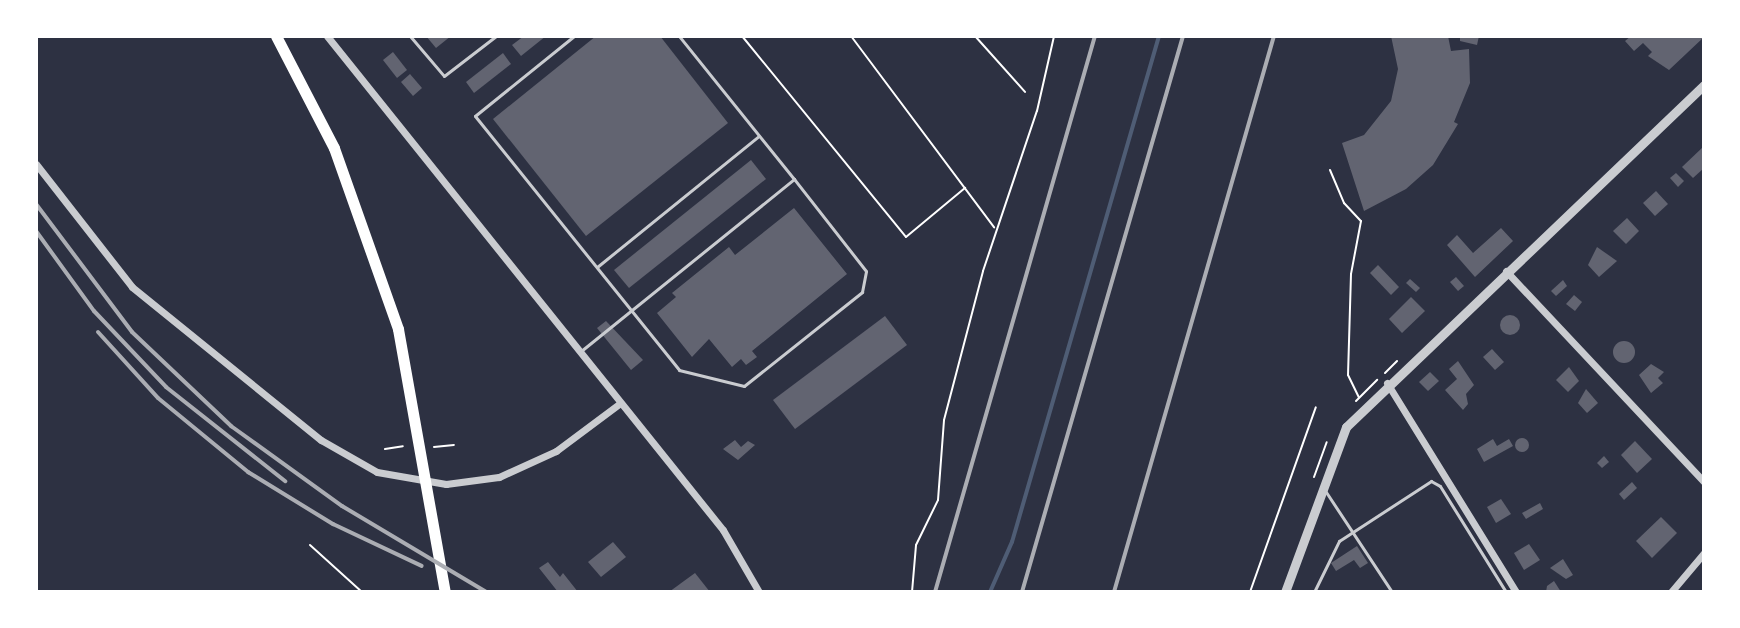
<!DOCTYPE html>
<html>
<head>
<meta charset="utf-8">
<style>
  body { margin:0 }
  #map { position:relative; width:1740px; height:628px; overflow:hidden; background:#2d3142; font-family:Georgia,serif }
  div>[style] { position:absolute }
  .stream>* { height:4px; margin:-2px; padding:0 2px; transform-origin:2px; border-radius:2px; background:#4f5d75 }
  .building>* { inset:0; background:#626471 }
  .round { border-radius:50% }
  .path>* { height:2px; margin:-1px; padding:0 1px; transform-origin:1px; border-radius:1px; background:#fff }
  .service>* { height:3px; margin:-1.5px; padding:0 1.5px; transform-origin:1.5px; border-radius:1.5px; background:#caccd0 }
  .minor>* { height:7px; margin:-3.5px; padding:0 3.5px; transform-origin:3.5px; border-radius:3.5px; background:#caccd0 }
  .tertiary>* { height:9px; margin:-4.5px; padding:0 4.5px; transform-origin:4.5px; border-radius:4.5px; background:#caccd0 }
  .primary>* { height:11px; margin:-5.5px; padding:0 5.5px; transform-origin:5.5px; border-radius:5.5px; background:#fff }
  .rail>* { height:4px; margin:-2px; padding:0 2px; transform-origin:2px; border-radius:2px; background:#abadb3 }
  span { translate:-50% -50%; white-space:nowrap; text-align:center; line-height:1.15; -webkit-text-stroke:8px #fff; paint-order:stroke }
  .frame { position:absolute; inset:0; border:38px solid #fff; pointer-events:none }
</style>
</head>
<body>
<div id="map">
  <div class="stream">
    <i style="left:990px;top:592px;width:55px;rotate:-66.3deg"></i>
    <i style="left:1012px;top:542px;width:527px;rotate:-73.8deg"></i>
  </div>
  <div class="building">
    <i style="clip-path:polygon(426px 36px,451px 36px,436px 48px)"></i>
    <i style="clip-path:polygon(524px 36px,546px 36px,521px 56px,512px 45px)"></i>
    <i style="clip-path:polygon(596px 36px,660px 36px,728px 123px,586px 236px,493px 119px)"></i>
    <i style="clip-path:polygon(1391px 36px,1448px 36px,1451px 51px,1469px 49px,1470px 83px,1454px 122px,1458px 124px,1433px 165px,1406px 189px,1364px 211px,1342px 143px,1364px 135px,1391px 101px,1398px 69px)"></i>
    <i style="clip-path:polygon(1460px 36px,1479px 36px,1477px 45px,1460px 41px)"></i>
    <i style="clip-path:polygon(1631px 36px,1704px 36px,1704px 37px,1669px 70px,1648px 56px,1652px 52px,1643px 43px,1634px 51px,1625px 41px)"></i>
    <i style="clip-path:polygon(393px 52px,407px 70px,397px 78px,383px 60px)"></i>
    <i style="clip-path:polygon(503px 53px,511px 64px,474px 93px,466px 82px)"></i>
    <i style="clip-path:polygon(410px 74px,422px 88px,413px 96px,401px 82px)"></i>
    <i style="clip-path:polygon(1703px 147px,1704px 168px,1693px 178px,1682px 167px)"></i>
    <i style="clip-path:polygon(751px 160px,766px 179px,629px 288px,614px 270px)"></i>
    <i style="clip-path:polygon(1676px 173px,1684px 181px,1678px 187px,1670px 178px)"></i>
    <i style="clip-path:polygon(1656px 191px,1668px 204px,1655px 216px,1643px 203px)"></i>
    <i style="clip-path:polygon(794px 208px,847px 274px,752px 351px,757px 357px,746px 365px,741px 359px,732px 367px,709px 339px,692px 357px,657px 313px,676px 297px,672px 293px,729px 247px,735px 255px)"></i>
    <i style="clip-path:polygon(1627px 218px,1639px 231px,1626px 244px,1613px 231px)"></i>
    <i style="clip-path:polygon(1501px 228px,1513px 241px,1475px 277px,1447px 245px,1457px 235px,1473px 253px)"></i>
    <i style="clip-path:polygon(1597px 247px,1617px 261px,1599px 277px,1588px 265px)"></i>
    <i style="clip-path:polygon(1378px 265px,1399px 287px,1391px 295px,1370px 273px)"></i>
    <i style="clip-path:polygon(1456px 277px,1464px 286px,1458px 291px,1450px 282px)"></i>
    <i style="clip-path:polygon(1410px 279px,1420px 288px,1416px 292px,1406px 283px)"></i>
    <i style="clip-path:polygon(1563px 280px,1567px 286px,1556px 296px,1551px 291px)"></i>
    <i style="clip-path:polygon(1574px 295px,1582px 302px,1575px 311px,1566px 304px)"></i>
    <i style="clip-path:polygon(1411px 297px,1425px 311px,1402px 333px,1389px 319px)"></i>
    <i class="round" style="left:1500px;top:315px;width:20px;height:20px"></i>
    <i style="clip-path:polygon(885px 316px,907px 345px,795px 429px,773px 400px)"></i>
    <i style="clip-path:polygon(606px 321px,643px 360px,631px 370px,597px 328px)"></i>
    <i class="round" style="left:1613px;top:341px;width:22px;height:22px"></i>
    <i style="clip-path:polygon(1492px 349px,1504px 362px,1495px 370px,1483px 357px)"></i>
    <i style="clip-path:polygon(1458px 361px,1474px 385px,1466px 394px,1468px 404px,1463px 410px,1445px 390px,1457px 379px,1449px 369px)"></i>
    <i style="clip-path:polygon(1651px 364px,1664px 372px,1658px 378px,1663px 383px,1651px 393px,1639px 375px)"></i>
    <i style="clip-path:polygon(1569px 367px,1579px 381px,1568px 392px,1556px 380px)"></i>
    <i style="clip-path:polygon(1430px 372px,1439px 381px,1428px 391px,1419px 382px)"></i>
    <i style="clip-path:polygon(1586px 389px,1598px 403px,1587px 413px,1578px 403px)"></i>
    <i class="round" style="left:1515px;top:438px;width:14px;height:14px"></i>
    <i style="clip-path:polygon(1493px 439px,1497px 446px,1509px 439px,1513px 446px,1484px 462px,1477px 449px)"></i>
    <i style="clip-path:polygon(735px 440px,741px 447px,748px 441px,755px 445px,738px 460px,723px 449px)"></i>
    <i style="clip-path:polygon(1635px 441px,1652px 459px,1637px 473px,1621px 455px)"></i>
    <i style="clip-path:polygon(1604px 456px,1609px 462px,1602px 468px,1597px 463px)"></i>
    <i style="clip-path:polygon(1632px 482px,1637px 488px,1624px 500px,1619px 494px)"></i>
    <i style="clip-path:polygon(1501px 499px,1511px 514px,1496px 523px,1487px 507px)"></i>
    <i style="clip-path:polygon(1540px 503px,1543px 509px,1526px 519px,1522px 513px)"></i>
    <i style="clip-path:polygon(1661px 517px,1677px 533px,1652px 558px,1636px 541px)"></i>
    <i style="clip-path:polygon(613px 542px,626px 557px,601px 577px,588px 562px)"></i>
    <i style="clip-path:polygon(1529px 544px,1540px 560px,1524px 570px,1514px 553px)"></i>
    <i style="clip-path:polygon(1357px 546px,1368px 563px,1360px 568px,1354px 560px,1336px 571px,1331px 563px)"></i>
    <i style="clip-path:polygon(1563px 559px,1573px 575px,1566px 579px,1550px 568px)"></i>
    <i style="clip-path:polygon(548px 562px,560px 577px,563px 573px,578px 592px,558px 592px,539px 568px)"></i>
    <i style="clip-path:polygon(695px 573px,710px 592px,669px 592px,684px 581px)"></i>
    <i style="clip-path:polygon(1554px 581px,1561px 592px,1546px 592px,1547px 586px)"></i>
  </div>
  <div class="path">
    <i style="left:742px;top:36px;width:259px;rotate:50.8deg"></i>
    <i style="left:906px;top:237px;width:77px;rotate:-39.7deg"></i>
    <i style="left:851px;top:36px;width:239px;rotate:53.2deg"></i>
    <i style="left:975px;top:36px;width:75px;rotate:48.2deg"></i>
    <i style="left:1330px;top:170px;width:36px;rotate:67deg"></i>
    <i style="left:1344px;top:203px;width:25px;rotate:47deg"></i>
    <i style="left:1361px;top:221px;width:54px;rotate:100.7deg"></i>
    <i style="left:1351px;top:274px;width:101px;rotate:91.7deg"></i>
    <i style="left:1348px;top:375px;width:25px;rotate:64deg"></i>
    <i style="left:1385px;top:373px;width:17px;rotate:-45deg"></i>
    <i style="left:1356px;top:401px;width:30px;rotate:-45deg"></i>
    <i style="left:434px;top:447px;width:20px;rotate:-6deg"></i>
    <i style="left:385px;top:449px;width:18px;rotate:-9deg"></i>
    <i style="left:1314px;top:477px;width:37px;rotate:-70deg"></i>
    <i style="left:310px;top:545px;width:70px;rotate:42.1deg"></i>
    <i style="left:912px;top:592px;width:47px;rotate:-85.1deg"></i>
    <i style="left:916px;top:545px;width:50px;rotate:-63.9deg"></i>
    <i style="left:938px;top:500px;width:80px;rotate:-85.7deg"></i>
    <i style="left:944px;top:420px;width:154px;rotate:-75.3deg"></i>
    <i style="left:983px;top:271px;width:169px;rotate:-71.4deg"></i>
    <i style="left:1037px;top:111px;width:77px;rotate:-77.2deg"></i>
    <i style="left:1250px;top:592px;width:196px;rotate:-70.4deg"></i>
  </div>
  <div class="service">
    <i style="left:410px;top:36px;width:52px;rotate:49.6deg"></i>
    <i style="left:444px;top:76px;width:66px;rotate:-37.6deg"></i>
    <i style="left:574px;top:36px;width:127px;rotate:141.1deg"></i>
    <i style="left:475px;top:116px;width:326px;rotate:51.2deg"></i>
    <i style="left:679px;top:370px;width:67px;rotate:13.8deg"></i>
    <i style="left:744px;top:386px;width:151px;rotate:-38.5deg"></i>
    <i style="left:862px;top:292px;width:21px;rotate:-79deg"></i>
    <i style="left:866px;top:271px;width:117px;rotate:-128deg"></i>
    <i style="left:597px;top:267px;width:208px;rotate:-39deg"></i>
    <i style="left:581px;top:351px;width:274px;rotate:-38.9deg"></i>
    <i style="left:794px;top:179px;width:184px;rotate:-128.8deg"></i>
    <i style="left:1326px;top:492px;width:120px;rotate:56.6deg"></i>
    <i style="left:1314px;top:592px;width:57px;rotate:-63.9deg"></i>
    <i style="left:1339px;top:541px;width:110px;rotate:-33.1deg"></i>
    <i style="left:1431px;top:481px;width:10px;rotate:29deg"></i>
    <i style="left:1440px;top:486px;width:125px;rotate:58.1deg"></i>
  </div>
  <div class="minor">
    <i style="left:327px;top:36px;width:633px;rotate:51.28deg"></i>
    <i style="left:723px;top:530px;width:72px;rotate:59.9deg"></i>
    <i style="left:36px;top:164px;width:156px;rotate:52deg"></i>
    <i style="left:132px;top:287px;width:243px;rotate:39deg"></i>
    <i style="left:321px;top:440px;width:64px;rotate:29.7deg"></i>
    <i style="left:377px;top:472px;width:70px;rotate:9.9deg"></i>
    <i style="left:446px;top:484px;width:53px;rotate:-7.5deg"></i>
    <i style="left:499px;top:477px;width:63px;rotate:-24.5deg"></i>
    <i style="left:556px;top:451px;width:79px;rotate:-36.7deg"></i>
    <i style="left:1506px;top:271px;width:289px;rotate:46.8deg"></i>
    <i style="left:1387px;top:383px;width:246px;rotate:58.3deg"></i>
    <i style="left:1671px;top:592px;width:51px;rotate:-49.8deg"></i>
  </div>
  <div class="tertiary">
    <i style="left:1285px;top:592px;width:176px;rotate:-69.7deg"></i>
    <i style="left:1346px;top:427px;width:495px;rotate:-43.7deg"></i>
  </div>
  <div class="primary">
    <i style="left:276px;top:36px;width:126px;rotate:62.6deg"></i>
    <i style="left:334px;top:148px;width:192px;rotate:70.5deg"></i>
    <i style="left:398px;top:329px;width:267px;rotate:79.9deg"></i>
  </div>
  <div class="rail">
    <i style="left:36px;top:204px;width:160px;rotate:53.1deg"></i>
    <i style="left:132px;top:332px;width:137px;rotate:43.5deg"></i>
    <i style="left:231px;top:426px;width:137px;rotate:35.8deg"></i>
    <i style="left:342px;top:506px;width:168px;rotate:30.8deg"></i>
    <i style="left:36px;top:231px;width:99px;rotate:54.1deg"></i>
    <i style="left:94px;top:311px;width:105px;rotate:46.5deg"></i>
    <i style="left:166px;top:387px;width:152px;rotate:38.3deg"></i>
    <i style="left:98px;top:332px;width:89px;rotate:47.7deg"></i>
    <i style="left:158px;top:398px;width:117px;rotate:39.4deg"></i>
    <i style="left:248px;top:472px;width:100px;rotate:31.5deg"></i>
    <i style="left:333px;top:524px;width:98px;rotate:25.3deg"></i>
    <i style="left:935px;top:592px;width:579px;rotate:-73.95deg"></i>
    <i style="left:1022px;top:592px;width:579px;rotate:-73.85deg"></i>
    <i style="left:1114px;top:592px;width:579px;rotate:-73.95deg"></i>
  </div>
  <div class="frame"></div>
</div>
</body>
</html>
